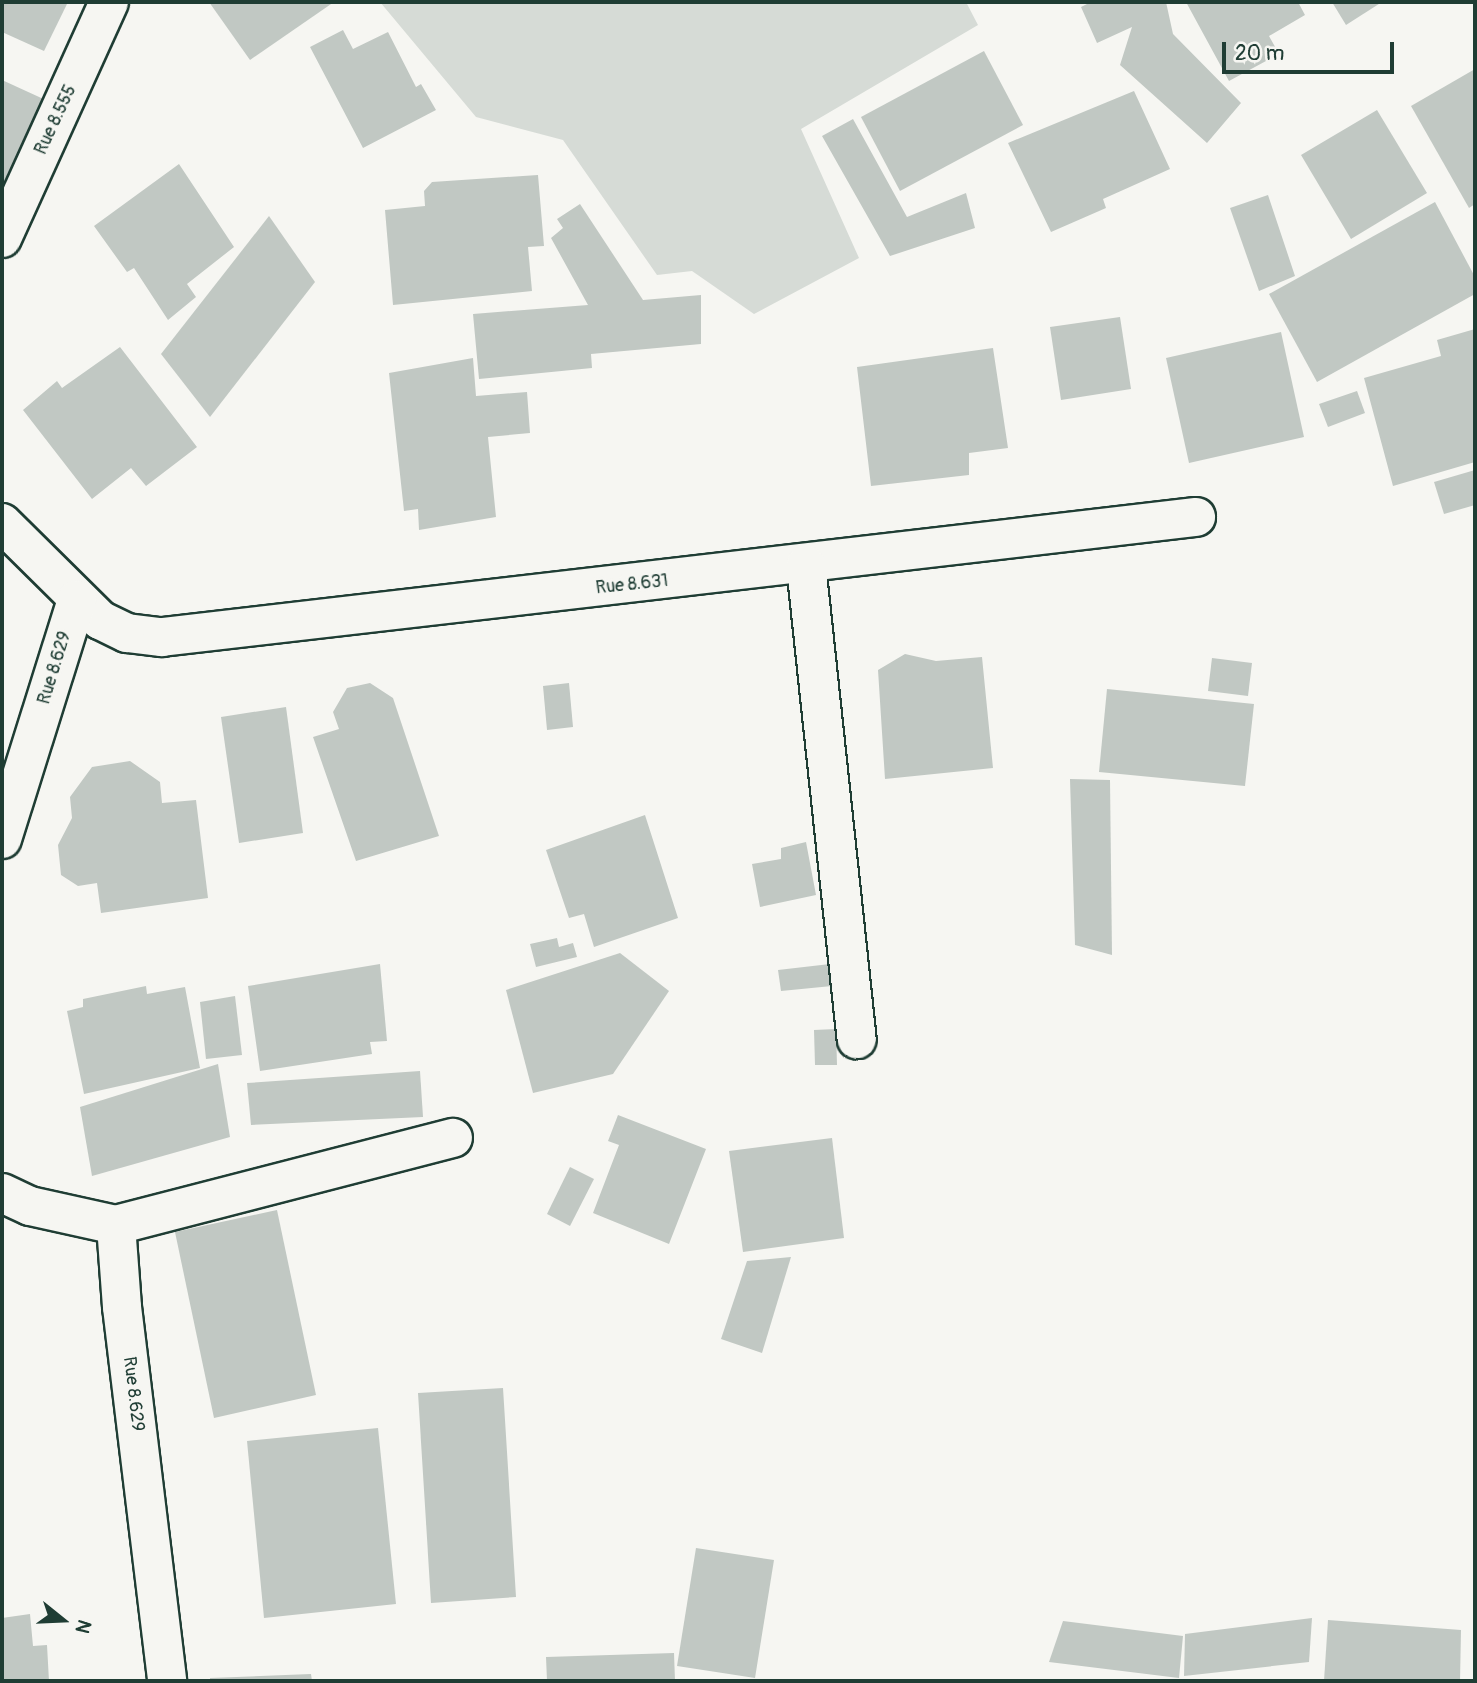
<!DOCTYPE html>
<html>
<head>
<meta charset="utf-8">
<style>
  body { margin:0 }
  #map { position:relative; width:1477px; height:1683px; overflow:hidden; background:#f6f6f2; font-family:Pangolin,sans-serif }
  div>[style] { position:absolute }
  .green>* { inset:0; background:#d6dbd6 }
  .building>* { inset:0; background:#c1c8c3 }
  .roads { filter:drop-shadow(2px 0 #1f3d34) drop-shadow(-2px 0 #1f3d34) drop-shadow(0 2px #1f3d34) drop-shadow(0 -2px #1f3d34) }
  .minor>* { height:38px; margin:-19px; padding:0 19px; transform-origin:19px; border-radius:19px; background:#f6f6f2 }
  span { translate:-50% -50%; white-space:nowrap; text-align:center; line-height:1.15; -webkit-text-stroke:5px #f6f6f2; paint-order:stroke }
  .street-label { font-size:18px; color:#1f3d34 }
  .frame { position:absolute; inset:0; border:4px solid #1f3d34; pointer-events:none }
  .north { position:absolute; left:28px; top:1585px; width:70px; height:70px; -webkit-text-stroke:5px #f6f6f2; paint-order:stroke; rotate:108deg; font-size:19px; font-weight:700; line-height:28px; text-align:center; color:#1f3d34 }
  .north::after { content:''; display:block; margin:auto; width:24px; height:32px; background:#1f3d34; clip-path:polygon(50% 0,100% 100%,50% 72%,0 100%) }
  .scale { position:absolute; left:1222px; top:42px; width:172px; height:32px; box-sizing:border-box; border:4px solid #1f3d34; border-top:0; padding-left:9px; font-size:21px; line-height:24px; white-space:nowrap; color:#1f3d34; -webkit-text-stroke:5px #f6f6f2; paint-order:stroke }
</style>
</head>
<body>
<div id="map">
  <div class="green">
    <i style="clip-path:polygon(380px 2px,966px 2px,978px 25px,801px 129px,859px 258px,754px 314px,692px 271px,657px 275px,563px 140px,476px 117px)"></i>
  </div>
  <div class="building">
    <i style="clip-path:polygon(2px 2px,68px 2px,44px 51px,2px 32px)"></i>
    <i style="clip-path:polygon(209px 2px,334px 2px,250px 60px)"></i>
    <i style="clip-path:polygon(1091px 2px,1166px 2px,1173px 34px,1241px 103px,1207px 143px,1120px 65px,1132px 27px,1097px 43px,1081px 7px)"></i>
    <i style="clip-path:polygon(1186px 2px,1298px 2px,1305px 15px,1269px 36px,1279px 54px,1229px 81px)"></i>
    <i style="clip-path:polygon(1332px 2px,1382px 2px,1346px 25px)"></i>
    <i style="clip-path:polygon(343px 30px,353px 49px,388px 32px,416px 87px,421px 84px,436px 110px,363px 148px,310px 47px)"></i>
    <i style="clip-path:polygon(984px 51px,1023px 125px,900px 191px,861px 117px)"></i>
    <i style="clip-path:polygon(1475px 69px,1475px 204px,1469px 208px,1411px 106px)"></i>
    <i style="clip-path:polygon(2px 80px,50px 102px,2px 209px)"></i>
    <i style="clip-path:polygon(1134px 91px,1170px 169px,1103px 199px,1106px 208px,1051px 232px,1008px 143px)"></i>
    <i style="clip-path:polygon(1377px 110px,1427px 193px,1351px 239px,1301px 155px)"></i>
    <i style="clip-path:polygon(853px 119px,907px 217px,966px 193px,975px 228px,890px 256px,822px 136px)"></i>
    <i style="clip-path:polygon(179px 164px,234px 247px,187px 284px,196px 297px,168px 320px,134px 268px,127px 272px,94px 226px)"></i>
    <i style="clip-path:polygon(538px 175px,544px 246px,528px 247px,532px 291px,393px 305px,385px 210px,425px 206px,424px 191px,432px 182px)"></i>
    <i style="clip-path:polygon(1268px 195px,1295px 276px,1259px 291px,1230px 208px)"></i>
    <i style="clip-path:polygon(1435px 202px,1475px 277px,1475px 294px,1317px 382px,1269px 294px)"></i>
    <i style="clip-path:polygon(580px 204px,643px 300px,701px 295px,701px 344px,591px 354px,592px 368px,479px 379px,473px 314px,588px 305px,551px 238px,563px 228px,557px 219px)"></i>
    <i style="clip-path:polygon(269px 216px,315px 282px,210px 417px,161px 354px)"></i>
    <i style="clip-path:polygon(1120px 317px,1131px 389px,1061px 400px,1050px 327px)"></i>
    <i style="clip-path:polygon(1475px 329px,1475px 462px,1393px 486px,1364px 378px,1441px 356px,1437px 340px)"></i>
    <i style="clip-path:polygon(1281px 332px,1304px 437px,1189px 463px,1166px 358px)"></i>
    <i style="clip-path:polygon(120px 347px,197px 447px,146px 486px,131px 468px,92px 499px,23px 410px,57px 381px,62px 388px)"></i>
    <i style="clip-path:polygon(993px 348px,1008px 448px,969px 453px,969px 475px,871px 486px,857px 367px)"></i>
    <i style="clip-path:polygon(473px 358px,476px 396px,527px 392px,530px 433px,488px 437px,496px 517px,419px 530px,418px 509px,404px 511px,389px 373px)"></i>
    <i style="clip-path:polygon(1357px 391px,1365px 413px,1328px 427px,1319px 404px)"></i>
    <i style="clip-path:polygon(1475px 470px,1475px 505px,1444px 514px,1434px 482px)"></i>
    <i style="clip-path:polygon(905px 654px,936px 661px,982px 657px,993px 768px,885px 779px,878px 670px)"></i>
    <i style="clip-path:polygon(1212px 658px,1252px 663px,1248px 696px,1208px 691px)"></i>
    <i style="clip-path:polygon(370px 683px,393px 698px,439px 836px,356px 861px,313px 737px,339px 729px,333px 712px,347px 688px)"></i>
    <i style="clip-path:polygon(569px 683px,573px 727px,547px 730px,543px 686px)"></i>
    <i style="clip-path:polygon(1107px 689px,1254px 704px,1245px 786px,1099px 772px)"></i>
    <i style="clip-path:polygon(286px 707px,303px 833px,239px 843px,221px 717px)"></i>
    <i style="clip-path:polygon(130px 761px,160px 782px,162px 803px,196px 800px,208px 898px,101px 913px,97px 883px,78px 886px,61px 875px,58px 845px,72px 818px,70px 797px,92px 767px)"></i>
    <i style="clip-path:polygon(1070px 779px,1110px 780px,1112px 955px,1075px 945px)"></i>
    <i style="clip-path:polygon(645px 815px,678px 918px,594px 947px,584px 914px,569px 918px,546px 850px)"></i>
    <i style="clip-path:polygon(806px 842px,816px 895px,760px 907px,752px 864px,781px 859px,781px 848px)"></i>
    <i style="clip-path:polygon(557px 938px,559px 947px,573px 943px,577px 957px,536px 967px,530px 944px)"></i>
    <i style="clip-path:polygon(620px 953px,669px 991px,613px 1074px,533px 1093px,506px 990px)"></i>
    <i style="clip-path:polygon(380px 964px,387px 1041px,370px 1042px,372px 1054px,260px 1071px,248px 986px)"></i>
    <i style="clip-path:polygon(830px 964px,832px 986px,781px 991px,778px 970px)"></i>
    <i style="clip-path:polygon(146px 986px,147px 994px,185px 987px,200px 1068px,84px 1094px,67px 1011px,83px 1007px,83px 999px)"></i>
    <i style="clip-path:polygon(235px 996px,242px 1055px,206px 1059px,200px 1002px)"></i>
    <i style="clip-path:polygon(836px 1029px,837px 1065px,815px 1065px,814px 1030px)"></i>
    <i style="clip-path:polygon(218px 1064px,230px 1137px,92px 1176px,80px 1107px)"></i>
    <i style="clip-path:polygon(420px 1071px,423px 1117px,251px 1125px,247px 1083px)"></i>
    <i style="clip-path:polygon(618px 1115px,706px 1149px,669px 1244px,593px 1213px,619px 1145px,608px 1141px)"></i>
    <i style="clip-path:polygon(832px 1138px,844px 1238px,743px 1252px,729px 1151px)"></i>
    <i style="clip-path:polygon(570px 1167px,594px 1179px,570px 1226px,547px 1214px)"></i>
    <i style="clip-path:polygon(277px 1210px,316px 1395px,214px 1418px,175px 1232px)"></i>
    <i style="clip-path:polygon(791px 1257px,762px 1353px,721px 1339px,747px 1261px)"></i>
    <i style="clip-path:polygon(503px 1388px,516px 1597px,431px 1603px,418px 1393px)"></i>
    <i style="clip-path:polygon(378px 1428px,396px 1604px,264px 1618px,247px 1441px)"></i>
    <i style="clip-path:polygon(696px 1548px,774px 1560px,755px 1678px,677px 1666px)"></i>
    <i style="clip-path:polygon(30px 1614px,33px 1646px,47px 1645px,49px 1681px,2px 1681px,2px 1618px)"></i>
    <i style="clip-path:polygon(1312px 1618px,1309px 1662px,1184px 1676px,1185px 1634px)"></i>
    <i style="clip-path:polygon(1328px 1620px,1461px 1630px,1460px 1681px,1324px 1681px)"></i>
    <i style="clip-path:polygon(1063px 1621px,1183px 1636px,1179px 1678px,1049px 1662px)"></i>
    <i style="clip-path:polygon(674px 1653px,675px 1681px,547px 1681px,546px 1657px)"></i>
    <i style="clip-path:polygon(311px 1674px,312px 1681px,210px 1681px,210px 1678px)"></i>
  </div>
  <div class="roads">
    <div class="minor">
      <i style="left:2px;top:238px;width:259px;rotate:-65.6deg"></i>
      <i style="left:2px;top:523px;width:138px;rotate:44.7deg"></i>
      <i style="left:100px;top:620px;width:30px;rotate:26deg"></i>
      <i style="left:127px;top:633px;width:35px;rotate:7deg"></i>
      <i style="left:162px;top:637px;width:1041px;rotate:-6.62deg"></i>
      <i style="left:806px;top:565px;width:477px;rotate:83.9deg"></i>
      <i style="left:2px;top:839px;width:251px;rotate:-72.6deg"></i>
      <i style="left:2px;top:1193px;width:31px;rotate:25deg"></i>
      <i style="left:30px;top:1206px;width:88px;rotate:12.5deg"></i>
      <i style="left:116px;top:1225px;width:348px;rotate:-14.5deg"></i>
      <i style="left:116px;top:1225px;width:82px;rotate:85.8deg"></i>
      <i style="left:122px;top:1307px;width:377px;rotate:83.1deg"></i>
    </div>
  </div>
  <div class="street-label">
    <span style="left:56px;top:120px;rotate:-65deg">Rue 8.555</span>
    <span style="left:632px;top:585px;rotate:-6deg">Rue 8.631</span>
    <span style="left:55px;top:668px;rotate:-73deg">Rue 8.629</span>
    <span style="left:133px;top:1394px;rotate:83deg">Rue 8.629</span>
  </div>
  <div class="frame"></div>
  <div class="north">N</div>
  <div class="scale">20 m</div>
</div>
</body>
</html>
